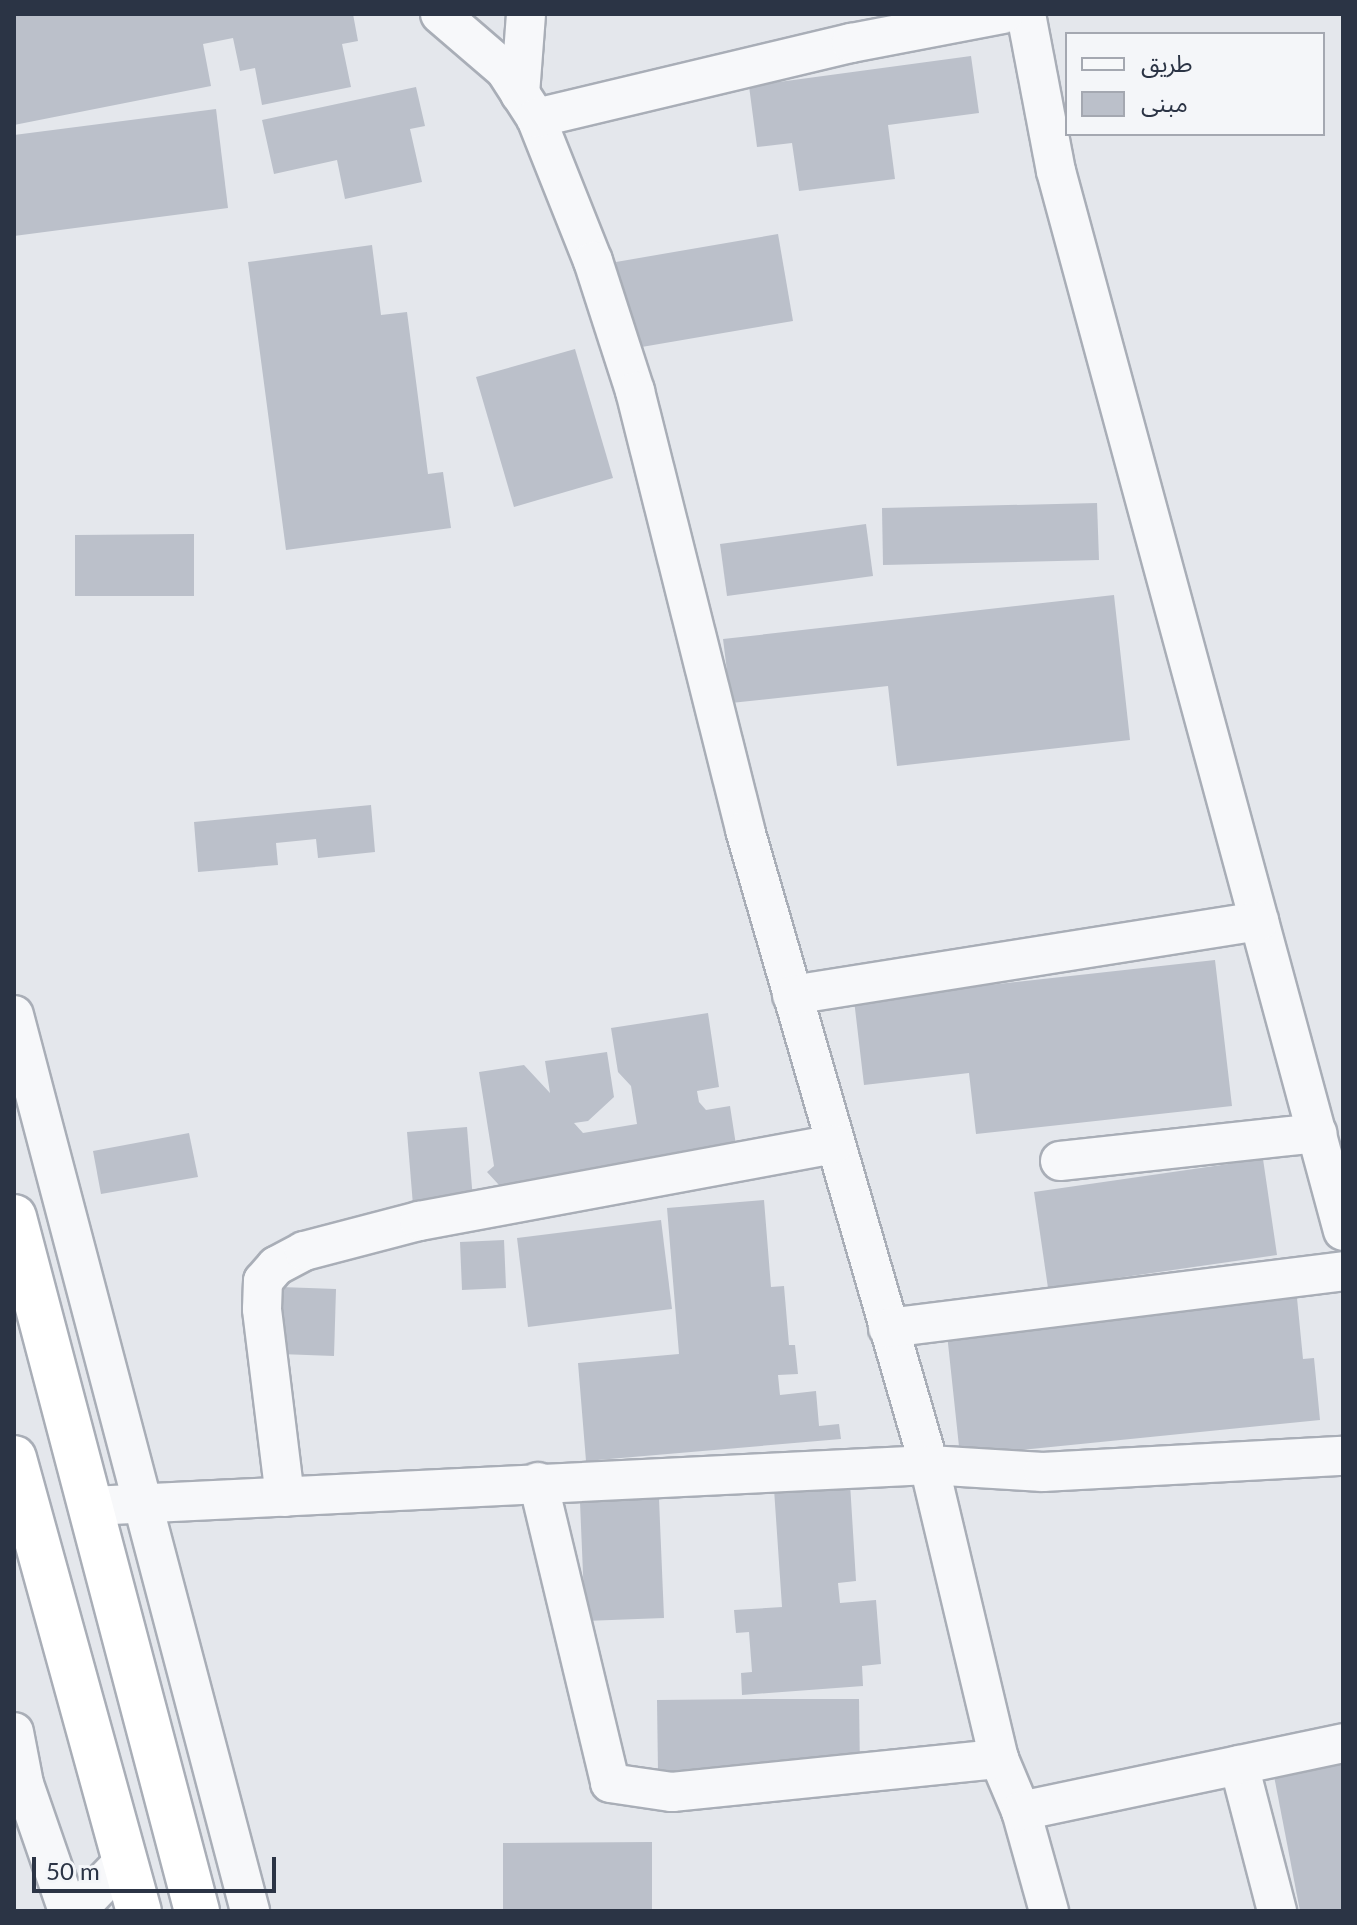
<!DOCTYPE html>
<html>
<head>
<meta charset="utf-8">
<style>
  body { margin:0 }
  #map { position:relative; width:1357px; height:1925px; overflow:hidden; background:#e4e7ec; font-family:Lato,"Noto Sans Arabic",sans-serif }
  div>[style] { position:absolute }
  .building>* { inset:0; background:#bbc0ca }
  .roads { filter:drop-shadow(2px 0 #a9aeb7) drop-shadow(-2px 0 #a9aeb7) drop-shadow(0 2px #a9aeb7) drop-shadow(0 -2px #a9aeb7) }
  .minor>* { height:38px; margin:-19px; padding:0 19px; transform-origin:19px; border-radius:19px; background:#f7f8fa }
  .highway>* { height:44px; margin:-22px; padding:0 22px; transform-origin:22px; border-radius:22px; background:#fff }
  span { translate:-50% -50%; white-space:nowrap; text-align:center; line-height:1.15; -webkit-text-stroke:8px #f4f6f9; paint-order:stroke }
  .frame { position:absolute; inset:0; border:16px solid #2b3445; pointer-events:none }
  .legend { position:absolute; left:1065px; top:32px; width:260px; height:104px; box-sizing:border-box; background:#f4f6f9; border:2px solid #a4a8b1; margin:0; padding:10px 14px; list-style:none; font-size:24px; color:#2b3445 }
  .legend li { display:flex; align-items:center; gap:16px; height:40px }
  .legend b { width:40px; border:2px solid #a4a8b1 }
  .scale { position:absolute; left:32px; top:1857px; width:244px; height:36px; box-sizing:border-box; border:4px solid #2b3445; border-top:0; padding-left:10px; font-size:24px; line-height:28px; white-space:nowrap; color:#2b3445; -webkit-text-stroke:6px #f4f6f9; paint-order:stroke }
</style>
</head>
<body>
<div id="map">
  <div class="building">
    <i style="clip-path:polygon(14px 14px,353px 14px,358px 41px,342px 44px,351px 87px,262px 105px,255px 68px,240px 71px,233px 38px,203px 44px,211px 86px,14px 125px)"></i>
    <i style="clip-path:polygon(971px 56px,979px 113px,888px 125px,895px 179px,799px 191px,792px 143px,757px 147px,749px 86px)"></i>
    <i style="clip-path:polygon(416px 87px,425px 126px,410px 129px,422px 182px,345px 199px,337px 160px,274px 174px,262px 120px)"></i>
    <i style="clip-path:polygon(216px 109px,228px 208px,14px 236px,14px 135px)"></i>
    <i style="clip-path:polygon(778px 234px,793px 321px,630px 349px,616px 262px)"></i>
    <i style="clip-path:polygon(372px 245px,381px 315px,407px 312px,428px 474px,443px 472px,451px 528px,286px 550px,248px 262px)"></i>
    <i style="clip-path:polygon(575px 349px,613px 478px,514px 507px,476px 377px)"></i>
    <i style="clip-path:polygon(1097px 503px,1099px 560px,883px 565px,882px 508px)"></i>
    <i style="clip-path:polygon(866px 524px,873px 576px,727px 596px,720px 544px)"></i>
    <i style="clip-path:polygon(194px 534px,194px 596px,75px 596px,75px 535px)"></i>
    <i style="clip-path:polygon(1114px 595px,1130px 740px,897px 766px,888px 686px,731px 703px,723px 639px)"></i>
    <i style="clip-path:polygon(371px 805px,375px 852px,318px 858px,316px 839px,276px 843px,278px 865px,198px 872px,194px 822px)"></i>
    <i style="clip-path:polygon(1215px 960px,1232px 1106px,976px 1134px,969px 1073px,864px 1085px,854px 1000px)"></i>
    <i style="clip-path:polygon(708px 1013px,719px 1087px,697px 1091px,699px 1102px,706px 1110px,730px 1106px,738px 1158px,511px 1198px,487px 1172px,494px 1166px,479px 1072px,524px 1065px,550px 1093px,545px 1061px,607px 1052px,614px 1097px,588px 1121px,574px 1123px,583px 1133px,637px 1124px,631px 1086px,618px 1072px,611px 1028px)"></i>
    <i style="clip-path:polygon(467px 1127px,473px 1200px,413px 1205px,407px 1132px)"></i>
    <i style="clip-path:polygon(189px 1133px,198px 1177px,101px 1194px,93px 1151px)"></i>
    <i style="clip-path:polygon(1263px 1159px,1277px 1255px,1048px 1288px,1034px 1192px)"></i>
    <i style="clip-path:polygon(764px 1200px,771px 1287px,784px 1286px,789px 1345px,795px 1345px,798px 1374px,778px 1375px,780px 1395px,816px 1391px,819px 1426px,839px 1424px,841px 1439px,586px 1461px,578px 1363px,679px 1354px,667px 1208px)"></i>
    <i style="clip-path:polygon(661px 1220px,672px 1309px,528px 1327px,517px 1238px)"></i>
    <i style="clip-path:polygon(504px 1240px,506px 1288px,462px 1290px,460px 1242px)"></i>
    <i style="clip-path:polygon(281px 1287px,336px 1289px,334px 1356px,280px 1354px)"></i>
    <i style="clip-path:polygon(1297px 1298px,1303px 1359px,1314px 1358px,1320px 1420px,960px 1456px,947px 1334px)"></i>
    <i style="clip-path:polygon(850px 1483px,856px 1581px,838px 1583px,840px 1603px,876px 1600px,881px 1664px,862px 1666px,863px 1686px,742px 1695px,741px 1673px,752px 1672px,749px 1632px,736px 1633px,734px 1610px,782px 1607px,774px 1489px)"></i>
    <i style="clip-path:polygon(659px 1499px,664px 1618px,585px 1621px,580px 1502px)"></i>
    <i style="clip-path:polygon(756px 1699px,859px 1699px,860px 1771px,658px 1772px,657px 1700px)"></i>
    <i style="clip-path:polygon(1343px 1763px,1343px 1911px,1300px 1911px,1274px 1776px)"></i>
    <i style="clip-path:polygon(652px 1842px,652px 1910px,503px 1911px,503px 1843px)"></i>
  </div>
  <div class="roads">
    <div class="minor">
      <i style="left:440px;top:14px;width:86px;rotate:40.7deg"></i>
      <i style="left:505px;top:70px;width:57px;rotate:57.1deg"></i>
      <i style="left:536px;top:118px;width:154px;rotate:68.3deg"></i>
      <i style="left:593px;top:261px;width:137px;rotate:72.1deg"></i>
      <i style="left:635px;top:391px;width:453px;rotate:75.9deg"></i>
      <i style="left:745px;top:830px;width:661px;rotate:73.84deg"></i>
      <i style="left:929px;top:1465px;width:302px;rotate:76.6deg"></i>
      <i style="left:999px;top:1759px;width:56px;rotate:67.1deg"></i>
      <i style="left:1021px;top:1811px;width:104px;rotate:74.4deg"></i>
      <i style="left:1026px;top:14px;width:160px;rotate:79.2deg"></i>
      <i style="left:1056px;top:171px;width:1098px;rotate:74.85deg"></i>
      <i style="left:520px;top:94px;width:80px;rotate:-85.7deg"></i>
      <i style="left:536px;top:118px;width:324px;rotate:-13.4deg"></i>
      <i style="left:851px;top:43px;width:155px;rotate:-10.8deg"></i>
      <i style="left:792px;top:995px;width:473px;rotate:-9deg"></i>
      <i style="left:14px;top:1015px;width:927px;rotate:75.24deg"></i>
      <i style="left:1060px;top:1161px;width:259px;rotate:-6.2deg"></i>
      <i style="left:888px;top:1328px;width:459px;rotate:-7.1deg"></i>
      <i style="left:538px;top:1482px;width:309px;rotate:76.5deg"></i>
      <i style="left:610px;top:1783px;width:63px;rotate:8.3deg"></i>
      <i style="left:672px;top:1792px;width:329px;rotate:-5.8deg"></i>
      <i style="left:285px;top:1497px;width:189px;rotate:-97deg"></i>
      <i style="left:262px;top:1309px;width:28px;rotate:-88deg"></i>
      <i style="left:263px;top:1281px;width:20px;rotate:-49deg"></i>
      <i style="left:276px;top:1266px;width:32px;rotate:-28deg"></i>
      <i style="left:304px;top:1251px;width:119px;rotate:-14.6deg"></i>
      <i style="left:419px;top:1221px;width:422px;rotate:-10.5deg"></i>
      <i style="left:91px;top:1506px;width:839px;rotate:-2.8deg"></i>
      <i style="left:929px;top:1465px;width:114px;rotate:3.5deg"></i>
      <i style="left:1043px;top:1472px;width:300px;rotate:-3.1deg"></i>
      <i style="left:14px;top:1732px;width:53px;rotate:79.1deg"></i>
      <i style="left:24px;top:1784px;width:134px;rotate:70.9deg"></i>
      <i style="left:1239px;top:1765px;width:151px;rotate:75.4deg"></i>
      <i style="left:1021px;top:1811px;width:329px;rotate:-11.9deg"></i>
      <i style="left:76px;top:1911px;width:71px;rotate:-46.1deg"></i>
    </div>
    <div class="highway">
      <i style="left:14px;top:1217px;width:718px;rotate:75.23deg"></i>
      <i style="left:14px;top:1458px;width:470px;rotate:74.6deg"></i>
    </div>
  </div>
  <div class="frame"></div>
  <ul class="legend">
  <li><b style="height:10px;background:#f7f8fa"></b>طريق</li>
  <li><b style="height:22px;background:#bbc0ca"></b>مبنى</li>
  </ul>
  <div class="scale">50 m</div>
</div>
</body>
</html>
